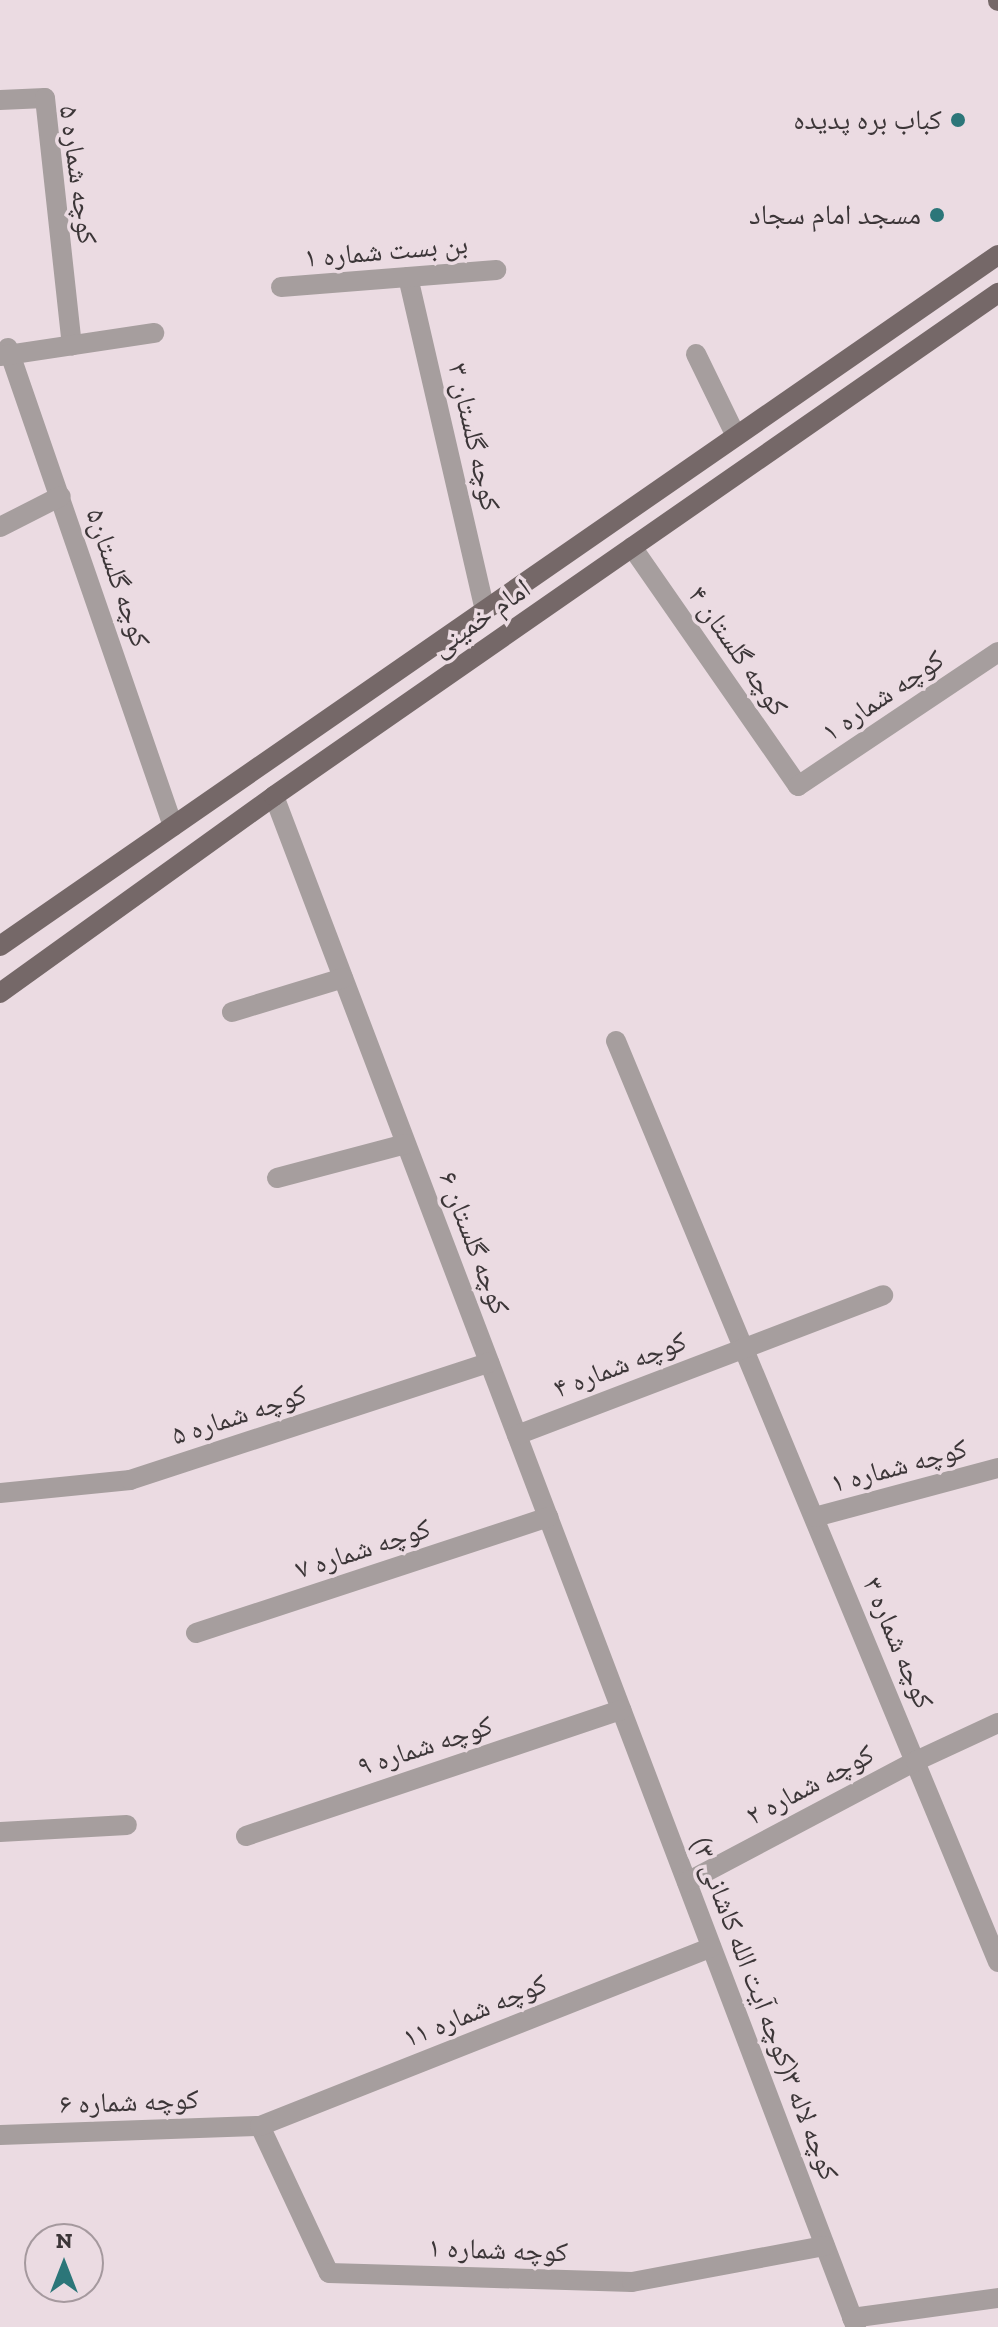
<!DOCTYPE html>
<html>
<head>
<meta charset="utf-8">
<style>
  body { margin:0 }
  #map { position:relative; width:998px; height:2327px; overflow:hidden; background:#ebdbe2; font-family:"Zilla Slab","Noto Naskh Arabic",serif }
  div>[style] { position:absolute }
  .minor>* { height:20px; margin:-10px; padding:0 10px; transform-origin:10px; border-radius:10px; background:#a69e9e }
  .major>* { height:20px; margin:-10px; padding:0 10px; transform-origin:10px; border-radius:10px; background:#756868 }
  .dots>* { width:22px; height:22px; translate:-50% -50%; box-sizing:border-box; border:4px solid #ebdbe2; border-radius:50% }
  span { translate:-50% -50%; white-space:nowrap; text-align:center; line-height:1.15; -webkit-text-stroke:7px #ebdbe2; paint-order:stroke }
  .poi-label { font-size:28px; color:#3c3638 }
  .right { translate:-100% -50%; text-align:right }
  .street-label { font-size:28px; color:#3c3638 }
  .north { position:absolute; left:24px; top:2223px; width:80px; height:80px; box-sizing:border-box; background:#ebdbe2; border:2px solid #a5999e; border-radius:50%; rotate:0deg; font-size:22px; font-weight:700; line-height:32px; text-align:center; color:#3c3638 }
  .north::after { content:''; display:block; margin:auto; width:28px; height:36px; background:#2c7679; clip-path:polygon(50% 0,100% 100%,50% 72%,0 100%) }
</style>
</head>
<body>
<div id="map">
  <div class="minor">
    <i style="left:0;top:100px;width:45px;rotate:-2.5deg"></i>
    <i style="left:45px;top:98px;width:249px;rotate:83.8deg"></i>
    <i style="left:408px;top:277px;width:342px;rotate:77deg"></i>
    <i style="left:281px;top:287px;width:216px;rotate:-4.5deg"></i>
    <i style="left:8px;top:348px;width:506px;rotate:70.96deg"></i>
    <i style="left:696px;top:354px;width:91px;rotate:64deg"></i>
    <i style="left:0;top:356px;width:156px;rotate:-8.5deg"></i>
    <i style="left:0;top:527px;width:68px;rotate:-26.9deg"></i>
    <i style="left:632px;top:547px;width:291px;rotate:55.2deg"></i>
    <i style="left:798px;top:786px;width:241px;rotate:-33.8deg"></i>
    <i style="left:274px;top:796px;width:1638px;rotate:69.19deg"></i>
    <i style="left:232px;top:1012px;width:116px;rotate:-17deg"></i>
    <i style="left:616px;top:1041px;width:997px;rotate:67.47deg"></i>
    <i style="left:277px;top:1178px;width:133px;rotate:-14.8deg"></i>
    <i style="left:517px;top:1435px;width:392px;rotate:-20.9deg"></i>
    <i style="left:0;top:1493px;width:131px;rotate:-5.7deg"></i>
    <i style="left:130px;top:1480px;width:378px;rotate:-18.1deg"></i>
    <i style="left:815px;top:1517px;width:189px;rotate:-15deg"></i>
    <i style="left:196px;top:1633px;width:371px;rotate:-18.2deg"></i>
    <i style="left:0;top:1832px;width:127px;rotate:-3.2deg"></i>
    <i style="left:246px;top:1836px;width:396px;rotate:-18.6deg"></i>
    <i style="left:687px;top:1882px;width:259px;rotate:-27.9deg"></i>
    <i style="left:916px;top:1761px;width:90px;rotate:-24.9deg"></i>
    <i style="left:260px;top:2126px;width:162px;rotate:64.9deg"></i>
    <i style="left:329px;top:2273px;width:303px;rotate:1.7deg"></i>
    <i style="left:632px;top:2282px;width:196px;rotate:-10.6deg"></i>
    <i style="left:0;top:2135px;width:260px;rotate:-2deg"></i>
    <i style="left:260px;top:2126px;width:485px;rotate:-21.6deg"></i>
    <i style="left:852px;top:2318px;width:147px;rotate:-7.8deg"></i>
  </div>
  <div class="major">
    <i style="left:998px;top:0;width:1px;rotate:90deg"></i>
    <i style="left:0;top:946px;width:1214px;rotate:-34.7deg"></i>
    <i style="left:0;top:993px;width:337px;rotate:-35.7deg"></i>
    <i style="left:274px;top:796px;width:882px;rotate:-34.79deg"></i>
  </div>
  <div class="dots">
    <i style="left:958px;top:120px;background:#2c7679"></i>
    <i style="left:937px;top:215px;background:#2c7679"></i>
  </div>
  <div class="poi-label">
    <span class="right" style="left:942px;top:120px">کباب بره پدیده</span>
    <span class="right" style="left:921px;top:215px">مسجد امام سجاد</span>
  </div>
  <div class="street-label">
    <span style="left:78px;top:175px;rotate:82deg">کوچه شماره ۵</span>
    <span style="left:386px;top:251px;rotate:-5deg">بن بست شماره ۱</span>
    <span style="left:474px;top:437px;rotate:77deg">کوچه گلستان ۳</span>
    <span style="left:118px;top:578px;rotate:71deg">کوچه گلستان۵</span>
    <span style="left:481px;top:618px;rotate:-35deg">امام خمینی</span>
    <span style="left:738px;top:651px;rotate:55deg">کوچه گلستان ۴</span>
    <span style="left:883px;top:696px;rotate:-34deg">کوچه شماره ۱</span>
    <span style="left:474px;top:1243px;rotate:69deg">کوچه گلستان ۶</span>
    <span style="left:620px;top:1365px;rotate:-21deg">کوچه شماره ۴</span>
    <span style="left:239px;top:1415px;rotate:-18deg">کوچه شماره ۵</span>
    <span style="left:899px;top:1466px;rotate:-15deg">کوچه شماره ۱</span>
    <span style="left:363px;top:1549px;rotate:-18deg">کوچه شماره ۷</span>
    <span style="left:898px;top:1643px;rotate:67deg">کوچه شماره ۳</span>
    <span style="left:425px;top:1746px;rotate:-18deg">کوچه شماره ۹</span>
    <span style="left:810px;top:1785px;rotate:-28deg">کوچه شماره ۲</span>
    <span style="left:765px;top:2009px;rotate:69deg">کوچه لاله ۳(کوچه آیت الله کاشانی ۳)</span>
    <span style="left:475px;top:2011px;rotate:-22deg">کوچه شماره ۱۱</span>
    <span style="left:129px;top:2102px;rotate:-2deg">کوچه شماره ۶</span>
    <span style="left:498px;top:2250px;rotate:2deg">کوچه شماره ۱</span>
  </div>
  <div class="north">N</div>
</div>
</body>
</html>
